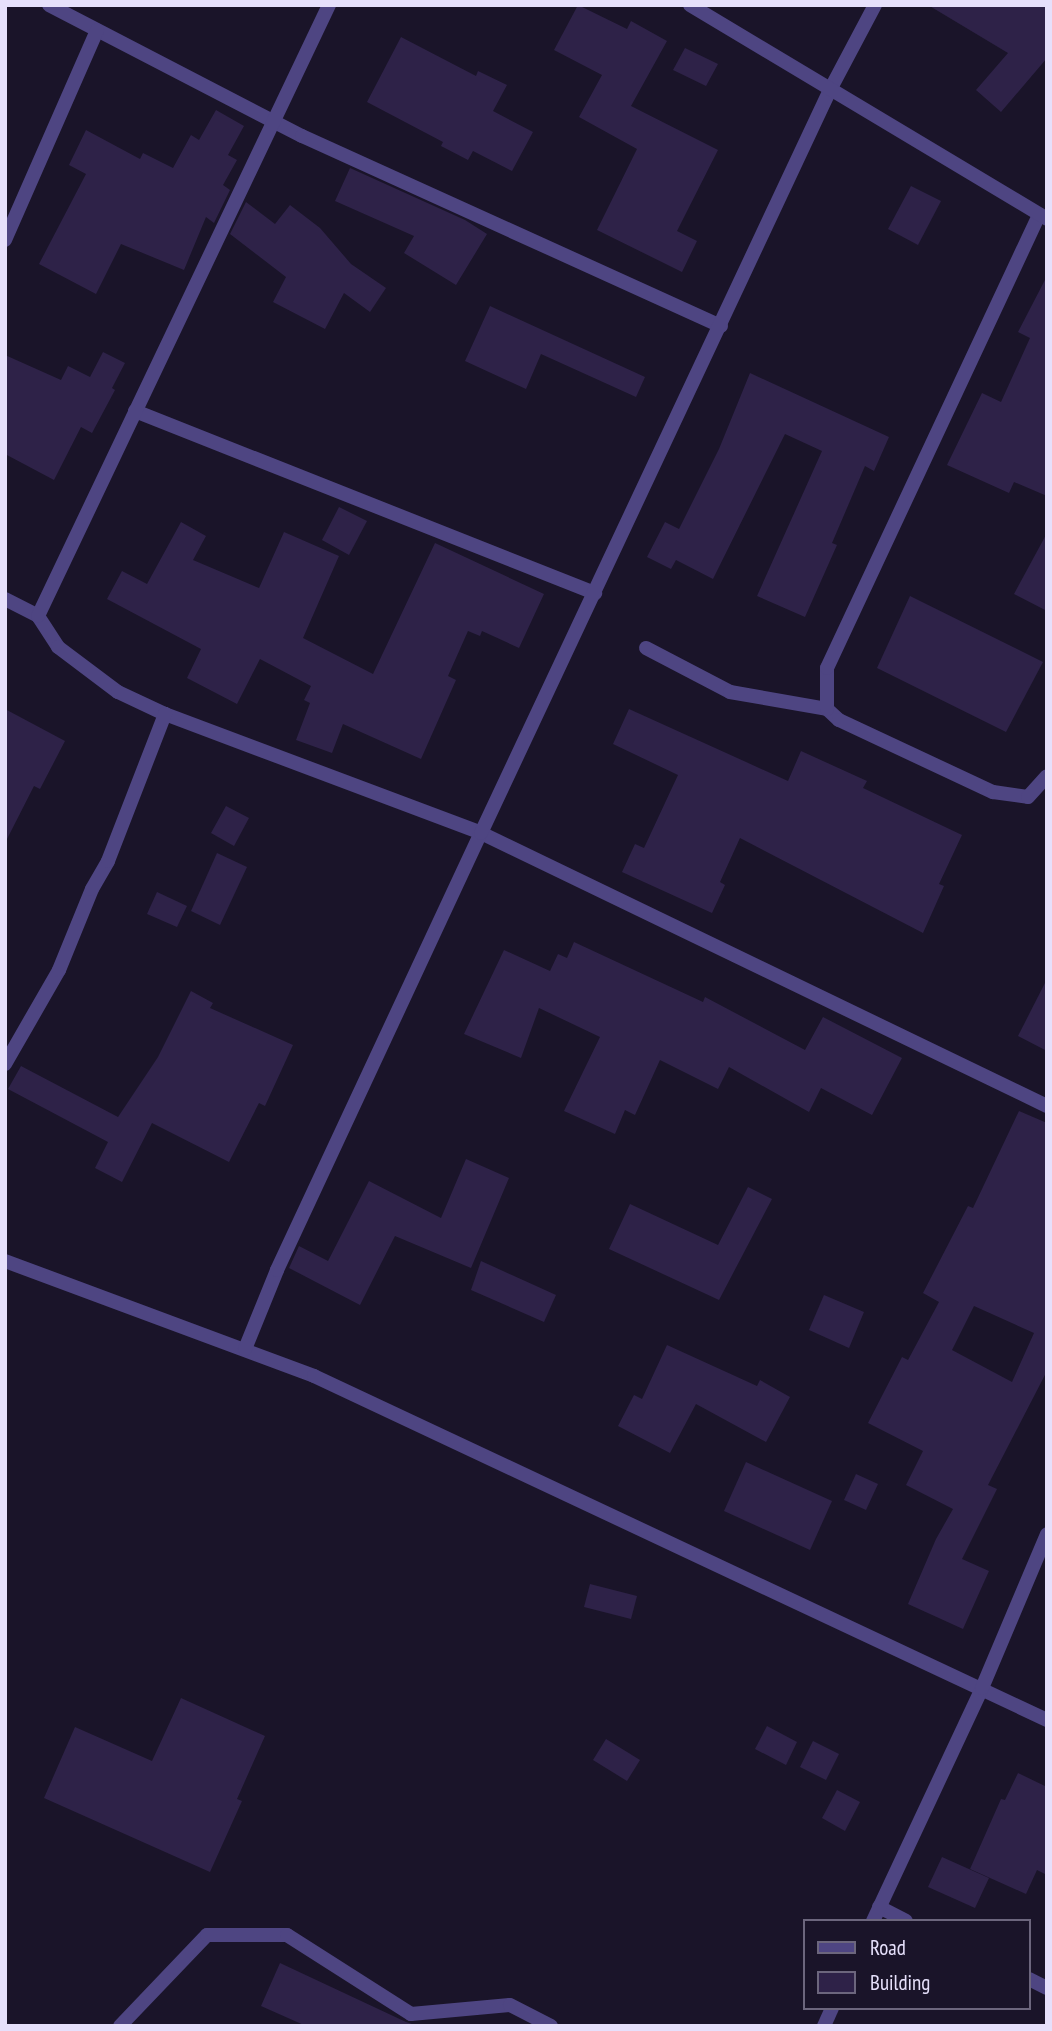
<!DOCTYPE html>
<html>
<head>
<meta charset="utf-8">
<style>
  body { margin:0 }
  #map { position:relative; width:1052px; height:2031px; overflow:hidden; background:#1a1429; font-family:"PT Sans Narrow",sans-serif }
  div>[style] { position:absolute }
  .building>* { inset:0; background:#2e2248 }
  .service>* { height:14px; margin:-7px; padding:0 7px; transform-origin:7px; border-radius:7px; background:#4e4582 }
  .minor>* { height:14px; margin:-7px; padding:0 7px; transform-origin:7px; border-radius:7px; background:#4e4582 }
  .tertiary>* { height:14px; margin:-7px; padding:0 7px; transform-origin:7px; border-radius:7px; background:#4e4582 }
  span { translate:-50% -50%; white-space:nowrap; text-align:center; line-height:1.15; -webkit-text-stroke:7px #1a1429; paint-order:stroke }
  .frame { position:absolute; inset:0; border:7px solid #e6e0fb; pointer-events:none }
  .legend { position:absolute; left:803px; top:1919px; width:228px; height:91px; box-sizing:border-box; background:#1a1429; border:2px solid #6c667d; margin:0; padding:9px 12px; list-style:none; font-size:21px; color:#e6e0fb }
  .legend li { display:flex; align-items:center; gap:14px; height:35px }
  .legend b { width:35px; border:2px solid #6c667d }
</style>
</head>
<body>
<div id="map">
  <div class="building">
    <i style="clip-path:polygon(578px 5px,627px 29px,631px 21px,667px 41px,631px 106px,718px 150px,677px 231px,697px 241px,682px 272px,597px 230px,637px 149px,579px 117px,602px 75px,554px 50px)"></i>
    <i style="clip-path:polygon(928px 5px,1047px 5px,1047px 58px,1001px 112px,976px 90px,1008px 53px)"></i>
    <i style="clip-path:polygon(401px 37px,476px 76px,478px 71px,507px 85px,493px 111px,533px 132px,512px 171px,473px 151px,468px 160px,441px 146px,443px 142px,367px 102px)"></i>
    <i style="clip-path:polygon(685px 48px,718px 64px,706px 86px,673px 70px)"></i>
    <i style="clip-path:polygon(216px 110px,244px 126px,228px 155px,237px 160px,223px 185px,230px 190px,214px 223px,206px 217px,184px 270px,121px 244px,96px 294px,39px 264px,86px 174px,69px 165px,86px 130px,140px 159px,143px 153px,173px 168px,191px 135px,199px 140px)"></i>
    <i style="clip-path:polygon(350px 168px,465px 220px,487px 234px,456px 285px,404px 253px,414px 236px,335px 201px)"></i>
    <i style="clip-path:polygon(911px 186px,941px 201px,918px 245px,888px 229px)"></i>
    <i style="clip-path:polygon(246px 202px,275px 224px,290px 205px,320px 228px,351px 264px,386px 288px,370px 312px,344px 293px,325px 329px,273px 302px,286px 277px,230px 234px)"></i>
    <i style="clip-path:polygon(1047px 276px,1047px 496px,1014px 482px,1009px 493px,947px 465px,982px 393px,1001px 402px,1030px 338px,1018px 332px)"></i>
    <i style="clip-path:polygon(490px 306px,645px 377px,636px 397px,541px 354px,526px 389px,465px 361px)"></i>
    <i style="clip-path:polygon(103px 352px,125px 363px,112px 388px,115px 390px,92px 433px,81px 427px,54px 480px,5px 454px,5px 355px,61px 380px,68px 366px,90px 377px)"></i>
    <i style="clip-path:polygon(750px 373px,889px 437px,874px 471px,865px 466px,832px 543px,837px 545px,805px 617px,757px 596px,822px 451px,785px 434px,713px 579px,676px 560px,671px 569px,647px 557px,665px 522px,679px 529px,719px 449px)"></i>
    <i style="clip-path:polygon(339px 507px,367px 521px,349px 555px,322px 540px)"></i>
    <i style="clip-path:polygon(181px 522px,206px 536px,193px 560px,259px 588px,284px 532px,339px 556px,303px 638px,373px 674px,435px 543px,544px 594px,519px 648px,482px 631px,480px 636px,468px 631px,448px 676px,456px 680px,421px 759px,343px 724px,332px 753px,296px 740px,310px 703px,304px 700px,311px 686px,260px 659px,237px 704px,187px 678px,201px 649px,107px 599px,122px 571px,147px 584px)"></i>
    <i style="clip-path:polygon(1047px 533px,1047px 611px,1014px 594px)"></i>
    <i style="clip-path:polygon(910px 596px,1043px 662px,1006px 732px,877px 668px)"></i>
    <i style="clip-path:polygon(5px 709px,65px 741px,40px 789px,34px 786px,5px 843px)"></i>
    <i style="clip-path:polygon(629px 709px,788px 781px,801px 751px,867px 781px,863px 788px,962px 835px,939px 884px,944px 886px,923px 933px,740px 838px,720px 882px,725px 885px,712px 913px,622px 872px,635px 844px,644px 848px,678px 775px,613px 744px)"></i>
    <i style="clip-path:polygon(226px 806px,249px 818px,234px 846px,211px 833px)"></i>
    <i style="clip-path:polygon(217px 853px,247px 867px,220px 925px,191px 911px)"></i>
    <i style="clip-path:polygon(157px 892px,187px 906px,177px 927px,147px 914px)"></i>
    <i style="clip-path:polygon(574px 942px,703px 1002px,705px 997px,805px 1050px,823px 1017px,902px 1058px,872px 1115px,821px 1088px,809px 1112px,729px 1067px,718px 1089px,660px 1060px,635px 1115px,625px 1110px,615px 1134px,564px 1111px,600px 1037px,539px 1008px,521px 1058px,464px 1034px,504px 950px,550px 971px,558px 954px,567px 958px)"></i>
    <i style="clip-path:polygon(1047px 979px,1047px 1051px,1018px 1036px)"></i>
    <i style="clip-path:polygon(191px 991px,213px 1003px,210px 1008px,293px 1045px,265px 1106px,259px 1103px,229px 1162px,152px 1123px,122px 1182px,95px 1168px,108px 1142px,8px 1089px,21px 1066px,118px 1117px,158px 1057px)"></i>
    <i style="clip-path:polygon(evenodd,1019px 1111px,1047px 1123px,1047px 1371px,988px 1485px,997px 1489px,962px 1559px,989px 1571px,963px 1629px,908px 1604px,936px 1539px,953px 1509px,906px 1485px,923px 1451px,868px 1423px,902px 1357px,908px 1360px,939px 1302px,923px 1293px,968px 1206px,973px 1208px,1019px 1111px,974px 1306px,1034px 1333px,1012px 1382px,952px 1350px,974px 1306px)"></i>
    <i style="clip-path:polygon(466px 1159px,509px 1178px,471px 1268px,395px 1236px,360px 1305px,289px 1268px,299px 1246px,328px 1261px,369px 1181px,441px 1218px)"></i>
    <i style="clip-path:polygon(748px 1187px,772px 1199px,719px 1300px,609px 1249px,630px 1204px,718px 1245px)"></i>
    <i style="clip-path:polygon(481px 1261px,556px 1295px,544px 1322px,471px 1290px)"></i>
    <i style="clip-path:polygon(824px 1295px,864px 1312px,849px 1348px,809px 1330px)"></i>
    <i style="clip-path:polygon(667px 1345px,757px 1386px,760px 1380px,790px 1397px,766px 1442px,696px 1404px,670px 1453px,618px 1426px,634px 1395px,642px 1399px)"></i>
    <i style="clip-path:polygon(746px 1462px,832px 1501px,810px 1550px,724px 1511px)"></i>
    <i style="clip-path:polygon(856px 1474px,878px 1484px,866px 1510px,844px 1500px)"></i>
    <i style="clip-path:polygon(590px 1584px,637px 1596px,631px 1619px,584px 1607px)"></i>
    <i style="clip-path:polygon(181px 1698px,265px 1736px,237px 1799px,242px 1801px,210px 1872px,44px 1798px,75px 1727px,152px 1761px)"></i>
    <i style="clip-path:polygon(767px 1726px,797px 1742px,786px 1765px,755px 1749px)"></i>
    <i style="clip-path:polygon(606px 1739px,640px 1760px,627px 1781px,593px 1760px)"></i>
    <i style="clip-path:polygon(813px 1741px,839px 1754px,826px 1780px,800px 1767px)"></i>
    <i style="clip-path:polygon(1018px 1773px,1047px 1787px,1047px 1875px,1037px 1870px,1026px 1894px,970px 1869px,1001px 1799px,1005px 1800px)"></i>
    <i style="clip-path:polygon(837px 1790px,860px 1802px,845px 1831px,822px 1818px)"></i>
    <i style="clip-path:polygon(942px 1857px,989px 1878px,975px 1908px,928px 1887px)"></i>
    <i style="clip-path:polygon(280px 1963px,406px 2022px,418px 2026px,306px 2026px,261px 2006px)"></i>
  </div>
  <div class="service">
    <i style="left:120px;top:2026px;width:126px;rotate:-46.3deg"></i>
    <i style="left:207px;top:1935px;width:80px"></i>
    <i style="left:287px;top:1935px;width:147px;rotate:32.5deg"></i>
    <i style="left:411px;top:2014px;width:99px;rotate:-5.2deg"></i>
    <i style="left:510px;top:2005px;width:46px;rotate:27.1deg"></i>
  </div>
  <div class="minor">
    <i style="left:49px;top:5px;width:285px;rotate:27.4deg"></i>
    <i style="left:302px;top:136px;width:460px;rotate:24.4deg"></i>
    <i style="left:5px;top:240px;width:229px;rotate:-66.3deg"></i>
    <i style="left:135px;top:411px;width:495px;rotate:21.6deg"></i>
    <i style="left:5px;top:599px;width:37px;rotate:27deg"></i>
    <i style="left:38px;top:616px;width:37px;rotate:57deg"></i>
    <i style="left:58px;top:647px;width:75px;rotate:36.9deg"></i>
    <i style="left:118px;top:692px;width:52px;rotate:25.1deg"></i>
    <i style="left:165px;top:714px;width:338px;rotate:20.6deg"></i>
    <i style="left:481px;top:833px;width:628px;rotate:25.75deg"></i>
    <i style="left:38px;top:616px;width:677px;rotate:-64.53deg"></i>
    <i style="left:646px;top:648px;width:95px;rotate:27.6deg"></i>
    <i style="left:730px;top:692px;width:98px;rotate:9.9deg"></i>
    <i style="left:827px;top:709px;width:16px;rotate:43deg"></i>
    <i style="left:839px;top:720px;width:170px;rotate:25.1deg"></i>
    <i style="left:993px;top:792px;width:35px;rotate:8deg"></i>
    <i style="left:1028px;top:797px;width:28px;rotate:-48deg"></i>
    <i style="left:827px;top:709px;width:41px;rotate:-90deg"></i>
    <i style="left:827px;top:668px;width:500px;rotate:-64.92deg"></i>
    <i style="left:5px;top:1064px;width:108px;rotate:-60.1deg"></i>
    <i style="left:59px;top:970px;width:87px;rotate:-67.8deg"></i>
    <i style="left:92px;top:889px;width:32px;rotate:-60deg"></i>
    <i style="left:108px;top:861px;width:158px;rotate:-68.8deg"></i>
    <i style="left:5px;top:1261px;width:330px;rotate:20.4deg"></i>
    <i style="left:314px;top:1376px;width:810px;rotate:25.14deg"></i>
    <i style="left:245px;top:1349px;width:85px;rotate:-67.9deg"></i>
    <i style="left:277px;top:1270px;width:482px;rotate:-65deg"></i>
    <i style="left:481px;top:833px;width:823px;rotate:-64.84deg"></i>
    <i style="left:831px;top:88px;width:94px;rotate:-62.1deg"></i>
    <i style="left:879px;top:1907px;width:30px;rotate:27deg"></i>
    <i style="left:873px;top:1921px;width:257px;rotate:-64.9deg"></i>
    <i style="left:982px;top:1688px;width:167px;rotate:-67.1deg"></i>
    <i style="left:1029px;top:1979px;width:20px;rotate:27deg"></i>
    <i style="left:824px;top:2026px;width:20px;rotate:-66deg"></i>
  </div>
  <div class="tertiary">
    <i style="left:690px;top:5px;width:416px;rotate:30.9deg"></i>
  </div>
  <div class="frame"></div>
  <ul class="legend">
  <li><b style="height:9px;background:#4e4582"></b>Road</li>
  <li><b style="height:19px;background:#2e2248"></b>Building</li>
  </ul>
</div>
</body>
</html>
